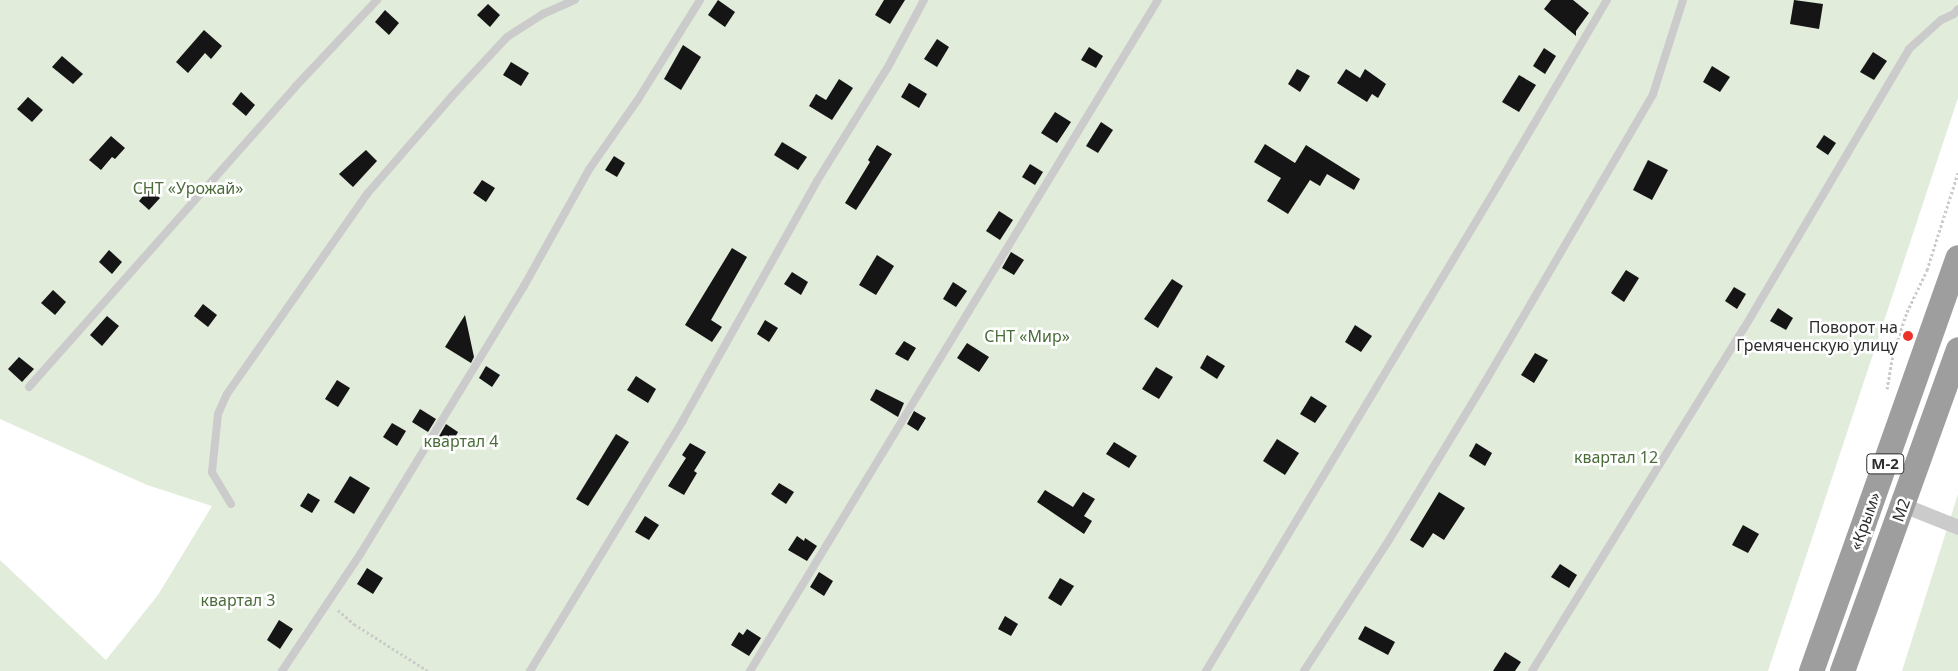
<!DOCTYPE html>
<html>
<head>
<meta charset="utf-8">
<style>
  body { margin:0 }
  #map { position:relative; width:1958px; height:671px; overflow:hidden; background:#fff; font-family:"Noto Sans",sans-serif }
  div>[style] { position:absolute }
  .green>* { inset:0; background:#e2ecdb }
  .building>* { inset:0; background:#151515 }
  .path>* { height:3px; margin-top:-1.5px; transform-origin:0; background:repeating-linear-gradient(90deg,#cbcbcb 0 2.5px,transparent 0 5px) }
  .service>* { height:8px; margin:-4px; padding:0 4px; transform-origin:4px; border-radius:4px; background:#cbcbcb }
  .minor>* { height:15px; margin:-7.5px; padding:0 7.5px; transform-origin:7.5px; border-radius:7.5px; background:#cbcbcb }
  .trunk>* { height:25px; margin:-12.5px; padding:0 12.5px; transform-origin:12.5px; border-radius:12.5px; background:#9e9e9e }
  .dots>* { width:14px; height:14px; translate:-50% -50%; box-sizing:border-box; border:2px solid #fff; border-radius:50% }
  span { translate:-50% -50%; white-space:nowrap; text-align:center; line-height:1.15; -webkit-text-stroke:5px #fff; paint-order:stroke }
  .shield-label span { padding:1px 4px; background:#fff; border:1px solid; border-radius:4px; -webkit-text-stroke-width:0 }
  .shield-label { font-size:15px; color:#2e2e2e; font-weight:700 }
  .park-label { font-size:16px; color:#4a6c39 }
  .poi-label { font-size:16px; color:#2e2e2e }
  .right { translate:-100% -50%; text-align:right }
  .street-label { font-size:16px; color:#2e2e2e }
</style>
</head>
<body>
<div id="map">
  <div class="green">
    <i style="clip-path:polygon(0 0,1958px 0,1958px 98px,1768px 671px,0 671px,0 560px,106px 660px,158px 595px,212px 506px,147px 485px,0 419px)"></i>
    <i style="clip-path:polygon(1958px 494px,1958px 671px,1902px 671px)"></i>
  </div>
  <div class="building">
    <i style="clip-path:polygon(718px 0,735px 12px,725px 27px,708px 15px)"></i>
    <i style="clip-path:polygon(884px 0,905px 0,890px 24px,875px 15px)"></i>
    <i style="clip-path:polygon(1551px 0,1573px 0,1589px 13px,1576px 31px,1576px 36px,1544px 9px)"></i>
    <i style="clip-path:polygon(1794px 0,1823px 4px,1819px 29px,1790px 24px)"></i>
    <i style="clip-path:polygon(488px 4px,500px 15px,490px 27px,477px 15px)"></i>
    <i style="clip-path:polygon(385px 10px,399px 23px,389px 35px,375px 22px)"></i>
    <i style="clip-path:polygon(204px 30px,222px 46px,211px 59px,205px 53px,188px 73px,176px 62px)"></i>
    <i style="clip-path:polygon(937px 39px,949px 47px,937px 67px,924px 59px)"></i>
    <i style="clip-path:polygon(683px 45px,701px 57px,681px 90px,664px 79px)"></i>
    <i style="clip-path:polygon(1089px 47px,1103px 56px,1096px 68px,1081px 60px)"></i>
    <i style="clip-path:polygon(1544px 48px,1556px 56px,1545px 74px,1533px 66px)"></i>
    <i style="clip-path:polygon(1873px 52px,1887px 61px,1874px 80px,1860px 72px)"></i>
    <i style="clip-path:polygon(62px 56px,83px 74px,73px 84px,52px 67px)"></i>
    <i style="clip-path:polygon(511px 62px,529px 73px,521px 86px,503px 75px)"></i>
    <i style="clip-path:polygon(1712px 66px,1730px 77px,1720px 92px,1703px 82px)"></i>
    <i style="clip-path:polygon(1297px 69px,1310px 76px,1300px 92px,1288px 84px)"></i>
    <i style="clip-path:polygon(1346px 69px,1360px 78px,1365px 69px,1386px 84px,1378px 98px,1372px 94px,1367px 102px,1337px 83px)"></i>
    <i style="clip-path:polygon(1519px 75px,1536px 85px,1519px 112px,1502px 102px)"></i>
    <i style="clip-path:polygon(839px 79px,853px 88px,832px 120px,809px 106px,816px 94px,826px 100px)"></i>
    <i style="clip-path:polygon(909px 83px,927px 94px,919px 108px,901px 97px)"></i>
    <i style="clip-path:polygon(241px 92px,255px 105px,246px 116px,232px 104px)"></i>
    <i style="clip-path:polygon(28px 97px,43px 110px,32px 122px,17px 109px)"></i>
    <i style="clip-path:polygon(1055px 112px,1071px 122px,1057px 143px,1041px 133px)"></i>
    <i style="clip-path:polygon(1101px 122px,1113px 130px,1098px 153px,1086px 146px)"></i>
    <i style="clip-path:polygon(1824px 135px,1836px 143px,1828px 155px,1816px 147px)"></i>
    <i style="clip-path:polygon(111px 136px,125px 148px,115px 159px,112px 157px,101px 170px,89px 160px)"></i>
    <i style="clip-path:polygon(782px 142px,807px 157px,798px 170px,774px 155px)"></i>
    <i style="clip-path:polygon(1265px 144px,1295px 163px,1306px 145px,1360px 179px,1354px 190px,1327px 174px,1320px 186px,1310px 180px,1288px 214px,1267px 201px,1281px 178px,1254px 162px)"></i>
    <i style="clip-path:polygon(877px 145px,892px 154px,856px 210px,845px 203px,870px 162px,868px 160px)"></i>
    <i style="clip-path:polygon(366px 150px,377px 161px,353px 187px,339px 174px)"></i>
    <i style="clip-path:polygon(614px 156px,625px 163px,617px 177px,605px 170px)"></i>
    <i style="clip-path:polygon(1648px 160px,1668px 170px,1652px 200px,1633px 190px)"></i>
    <i style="clip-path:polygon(1030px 164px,1043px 172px,1035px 185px,1022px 177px)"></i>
    <i style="clip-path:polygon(482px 180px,495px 188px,486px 202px,473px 193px)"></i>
    <i style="clip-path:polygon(149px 189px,160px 198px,149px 210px,139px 201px)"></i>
    <i style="clip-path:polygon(999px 211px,1013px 220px,1000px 240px,986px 231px)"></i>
    <i style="clip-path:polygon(732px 248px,747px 257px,711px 320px,722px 327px,712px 342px,685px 325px)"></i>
    <i style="clip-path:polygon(109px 250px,122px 262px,112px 274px,99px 262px)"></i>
    <i style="clip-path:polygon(1011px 252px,1024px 260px,1014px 275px,1002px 268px)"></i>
    <i style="clip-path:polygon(877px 255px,894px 266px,876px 295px,859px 285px)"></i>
    <i style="clip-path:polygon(1626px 270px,1639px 278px,1624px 302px,1611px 293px)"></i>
    <i style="clip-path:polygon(792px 272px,808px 282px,801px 295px,784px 284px)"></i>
    <i style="clip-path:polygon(1172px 279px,1183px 286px,1158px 328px,1144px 319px)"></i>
    <i style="clip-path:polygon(953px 282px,967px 291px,956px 307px,943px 299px)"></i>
    <i style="clip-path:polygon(1734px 287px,1746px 294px,1737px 309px,1725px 301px)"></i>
    <i style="clip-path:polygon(53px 290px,66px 302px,55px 315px,41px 303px)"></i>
    <i style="clip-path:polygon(203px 304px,217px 315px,208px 327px,194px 316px)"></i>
    <i style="clip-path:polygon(1778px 308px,1793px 318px,1786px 330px,1770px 321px)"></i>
    <i style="clip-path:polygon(465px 315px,474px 357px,471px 363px,445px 347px)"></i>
    <i style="clip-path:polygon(107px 316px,119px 326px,102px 346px,90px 335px)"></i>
    <i style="clip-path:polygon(765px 320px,778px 328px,769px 342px,757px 334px)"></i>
    <i style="clip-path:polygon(1355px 325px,1372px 336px,1361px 352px,1345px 342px)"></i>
    <i style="clip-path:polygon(904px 341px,916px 348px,908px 361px,895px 354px)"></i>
    <i style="clip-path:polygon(967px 343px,989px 357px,979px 372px,957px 358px)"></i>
    <i style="clip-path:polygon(1535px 353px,1548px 360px,1534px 383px,1521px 375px)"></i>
    <i style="clip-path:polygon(1207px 355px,1225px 366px,1217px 379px,1200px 368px)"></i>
    <i style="clip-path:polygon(19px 357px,34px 369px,22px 382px,8px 369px)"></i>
    <i style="clip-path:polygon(486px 366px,500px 375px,492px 387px,479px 378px)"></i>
    <i style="clip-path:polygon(1156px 367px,1173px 377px,1159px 399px,1142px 389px)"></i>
    <i style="clip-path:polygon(636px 376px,656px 389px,648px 403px,627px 390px)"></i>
    <i style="clip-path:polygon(337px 380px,350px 388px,338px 407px,325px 399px)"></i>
    <i style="clip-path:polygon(876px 389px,904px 403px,898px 417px,870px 400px)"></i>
    <i style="clip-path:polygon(1311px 396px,1327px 406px,1315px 423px,1300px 414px)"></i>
    <i style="clip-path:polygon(420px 409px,436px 419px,428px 432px,412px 422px)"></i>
    <i style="clip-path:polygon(914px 411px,926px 418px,918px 431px,907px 424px)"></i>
    <i style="clip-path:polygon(392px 423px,406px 431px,397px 446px,383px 437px)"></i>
    <i style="clip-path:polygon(446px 424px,458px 432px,450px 446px,438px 438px)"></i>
    <i style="clip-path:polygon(616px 434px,629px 442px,588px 506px,576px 499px)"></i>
    <i style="clip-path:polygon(1277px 439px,1299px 453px,1285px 475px,1263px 461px)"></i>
    <i style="clip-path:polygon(1114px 442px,1137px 456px,1129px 468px,1106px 454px)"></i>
    <i style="clip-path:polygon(690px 443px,706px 452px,694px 471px,697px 473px,684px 495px,668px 486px,686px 458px,682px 455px)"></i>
    <i style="clip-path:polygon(1476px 443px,1492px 453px,1485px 466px,1469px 456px)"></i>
    <i style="clip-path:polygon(350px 476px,370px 488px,354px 514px,334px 502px)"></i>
    <i style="clip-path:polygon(779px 483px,794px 492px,786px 504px,771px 494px)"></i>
    <i style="clip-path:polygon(1045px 490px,1073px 507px,1083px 492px,1095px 499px,1084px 516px,1092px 521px,1084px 534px,1037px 502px)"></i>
    <i style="clip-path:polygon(1439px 492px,1465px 508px,1444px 540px,1433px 533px,1423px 548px,1410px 540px)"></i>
    <i style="clip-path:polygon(308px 493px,320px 500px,312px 513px,300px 506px)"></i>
    <i style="clip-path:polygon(645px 516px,659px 525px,649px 540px,635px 532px)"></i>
    <i style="clip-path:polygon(1743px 525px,1759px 534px,1748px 553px,1732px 545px)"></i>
    <i style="clip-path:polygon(797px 536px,804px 541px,805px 538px,817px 546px,807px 561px,788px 550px)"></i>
    <i style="clip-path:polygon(1560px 564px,1577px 575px,1569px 588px,1551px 577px)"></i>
    <i style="clip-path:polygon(367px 568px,383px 578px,373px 594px,357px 584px)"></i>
    <i style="clip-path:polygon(819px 572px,833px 581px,824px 596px,810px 587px)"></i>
    <i style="clip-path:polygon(1060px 578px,1074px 586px,1061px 606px,1048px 598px)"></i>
    <i style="clip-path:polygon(1005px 616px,1018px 624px,1011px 636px,998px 629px)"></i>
    <i style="clip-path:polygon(279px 620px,293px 629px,280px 649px,267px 640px)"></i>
    <i style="clip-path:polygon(1365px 626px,1395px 642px,1388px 655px,1358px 639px)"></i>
    <i style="clip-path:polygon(747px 629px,761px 638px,749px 656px,731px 645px,739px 632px,743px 635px)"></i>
    <i style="clip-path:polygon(1505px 652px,1521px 662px,1515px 671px,1493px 671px)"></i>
  </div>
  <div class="path">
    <i style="left:1887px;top:389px;width:36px;rotate:-80deg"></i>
    <i style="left:1893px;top:354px;width:44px;rotate:-71.6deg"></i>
    <i style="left:1907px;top:312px;width:47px;rotate:-64.5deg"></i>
    <i style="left:1927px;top:270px;width:102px;rotate:-72.3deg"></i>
    <i style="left:338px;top:610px;width:21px;rotate:41deg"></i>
    <i style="left:354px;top:624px;width:88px;rotate:32.4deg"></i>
  </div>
  <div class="service">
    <i style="left:29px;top:387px;width:401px;rotate:-48.4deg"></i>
    <i style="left:295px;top:87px;width:120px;rotate:-46.7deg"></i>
    <i style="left:231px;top:504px;width:37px;rotate:-121deg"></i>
    <i style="left:212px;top:472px;width:58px;rotate:-84.1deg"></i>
    <i style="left:218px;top:414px;width:22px;rotate:-66deg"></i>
    <i style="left:227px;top:394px;width:244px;rotate:-55deg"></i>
    <i style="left:367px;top:194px;width:131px;rotate:-49deg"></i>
    <i style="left:453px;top:95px;width:79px;rotate:-47deg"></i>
    <i style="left:507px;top:37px;width:43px;rotate:-32.6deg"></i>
    <i style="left:543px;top:14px;width:35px;rotate:-24deg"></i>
    <i style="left:282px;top:671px;width:142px;rotate:-56.2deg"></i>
    <i style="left:361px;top:553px;width:313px;rotate:-58.6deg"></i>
    <i style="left:524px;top:286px;width:135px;rotate:-60.8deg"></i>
    <i style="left:590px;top:168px;width:82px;rotate:-55deg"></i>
    <i style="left:637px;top:101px;width:119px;rotate:-58deg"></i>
    <i style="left:530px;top:671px;width:294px;rotate:-58.6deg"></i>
    <i style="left:683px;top:420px;width:274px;rotate:-60.7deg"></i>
    <i style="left:817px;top:181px;width:134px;rotate:-58.1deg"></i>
    <i style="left:888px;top:67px;width:76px;rotate:-61.8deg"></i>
    <i style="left:750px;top:671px;width:785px;rotate:-58.7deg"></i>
    <i style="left:1206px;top:671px;width:567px;rotate:-59deg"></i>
    <i style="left:1498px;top:185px;width:215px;rotate:-59.5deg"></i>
    <i style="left:1304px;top:671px;width:156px;rotate:-57deg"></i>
    <i style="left:1389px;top:540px;width:185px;rotate:-58.7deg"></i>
    <i style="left:1485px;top:382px;width:333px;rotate:-59.7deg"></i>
    <i style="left:1653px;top:94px;width:99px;rotate:-72.3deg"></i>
    <i style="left:1532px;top:671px;width:401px;rotate:-58.3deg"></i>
    <i style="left:1743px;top:330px;width:326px;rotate:-59.4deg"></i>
    <i style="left:1909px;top:49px;width:43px;rotate:-42.2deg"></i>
    <i style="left:1941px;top:20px;width:14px;rotate:-25deg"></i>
    <i style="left:1954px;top:14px;width:6px;rotate:-51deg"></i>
  </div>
  <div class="minor">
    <i style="left:1903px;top:505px;width:59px;rotate:21.8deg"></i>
  </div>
  <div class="trunk">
    <i style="left:1811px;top:671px;width:439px;rotate:-70.5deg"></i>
    <i style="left:1842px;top:671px;width:342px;rotate:-70.2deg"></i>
  </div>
  <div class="dots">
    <i style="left:1908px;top:336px;background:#ed3328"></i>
  </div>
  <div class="shield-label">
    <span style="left:1885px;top:464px">М-2</span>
  </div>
  <div class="park-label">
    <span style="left:188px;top:188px">СНТ «Урожай»</span>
    <span style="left:1027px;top:336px">СНТ «Мир»</span>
    <span style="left:461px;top:441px">квартал 4</span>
    <span style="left:1616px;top:457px">квартал 12</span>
    <span style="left:238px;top:600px">квартал 3</span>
  </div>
  <div class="poi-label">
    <span class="right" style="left:1898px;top:336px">Поворот на<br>Гремяченскую улицу</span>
  </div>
  <div class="street-label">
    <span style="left:1901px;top:510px;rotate:-70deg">М2</span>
    <span style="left:1865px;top:521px;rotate:-70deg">«Крым»</span>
  </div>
</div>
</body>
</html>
